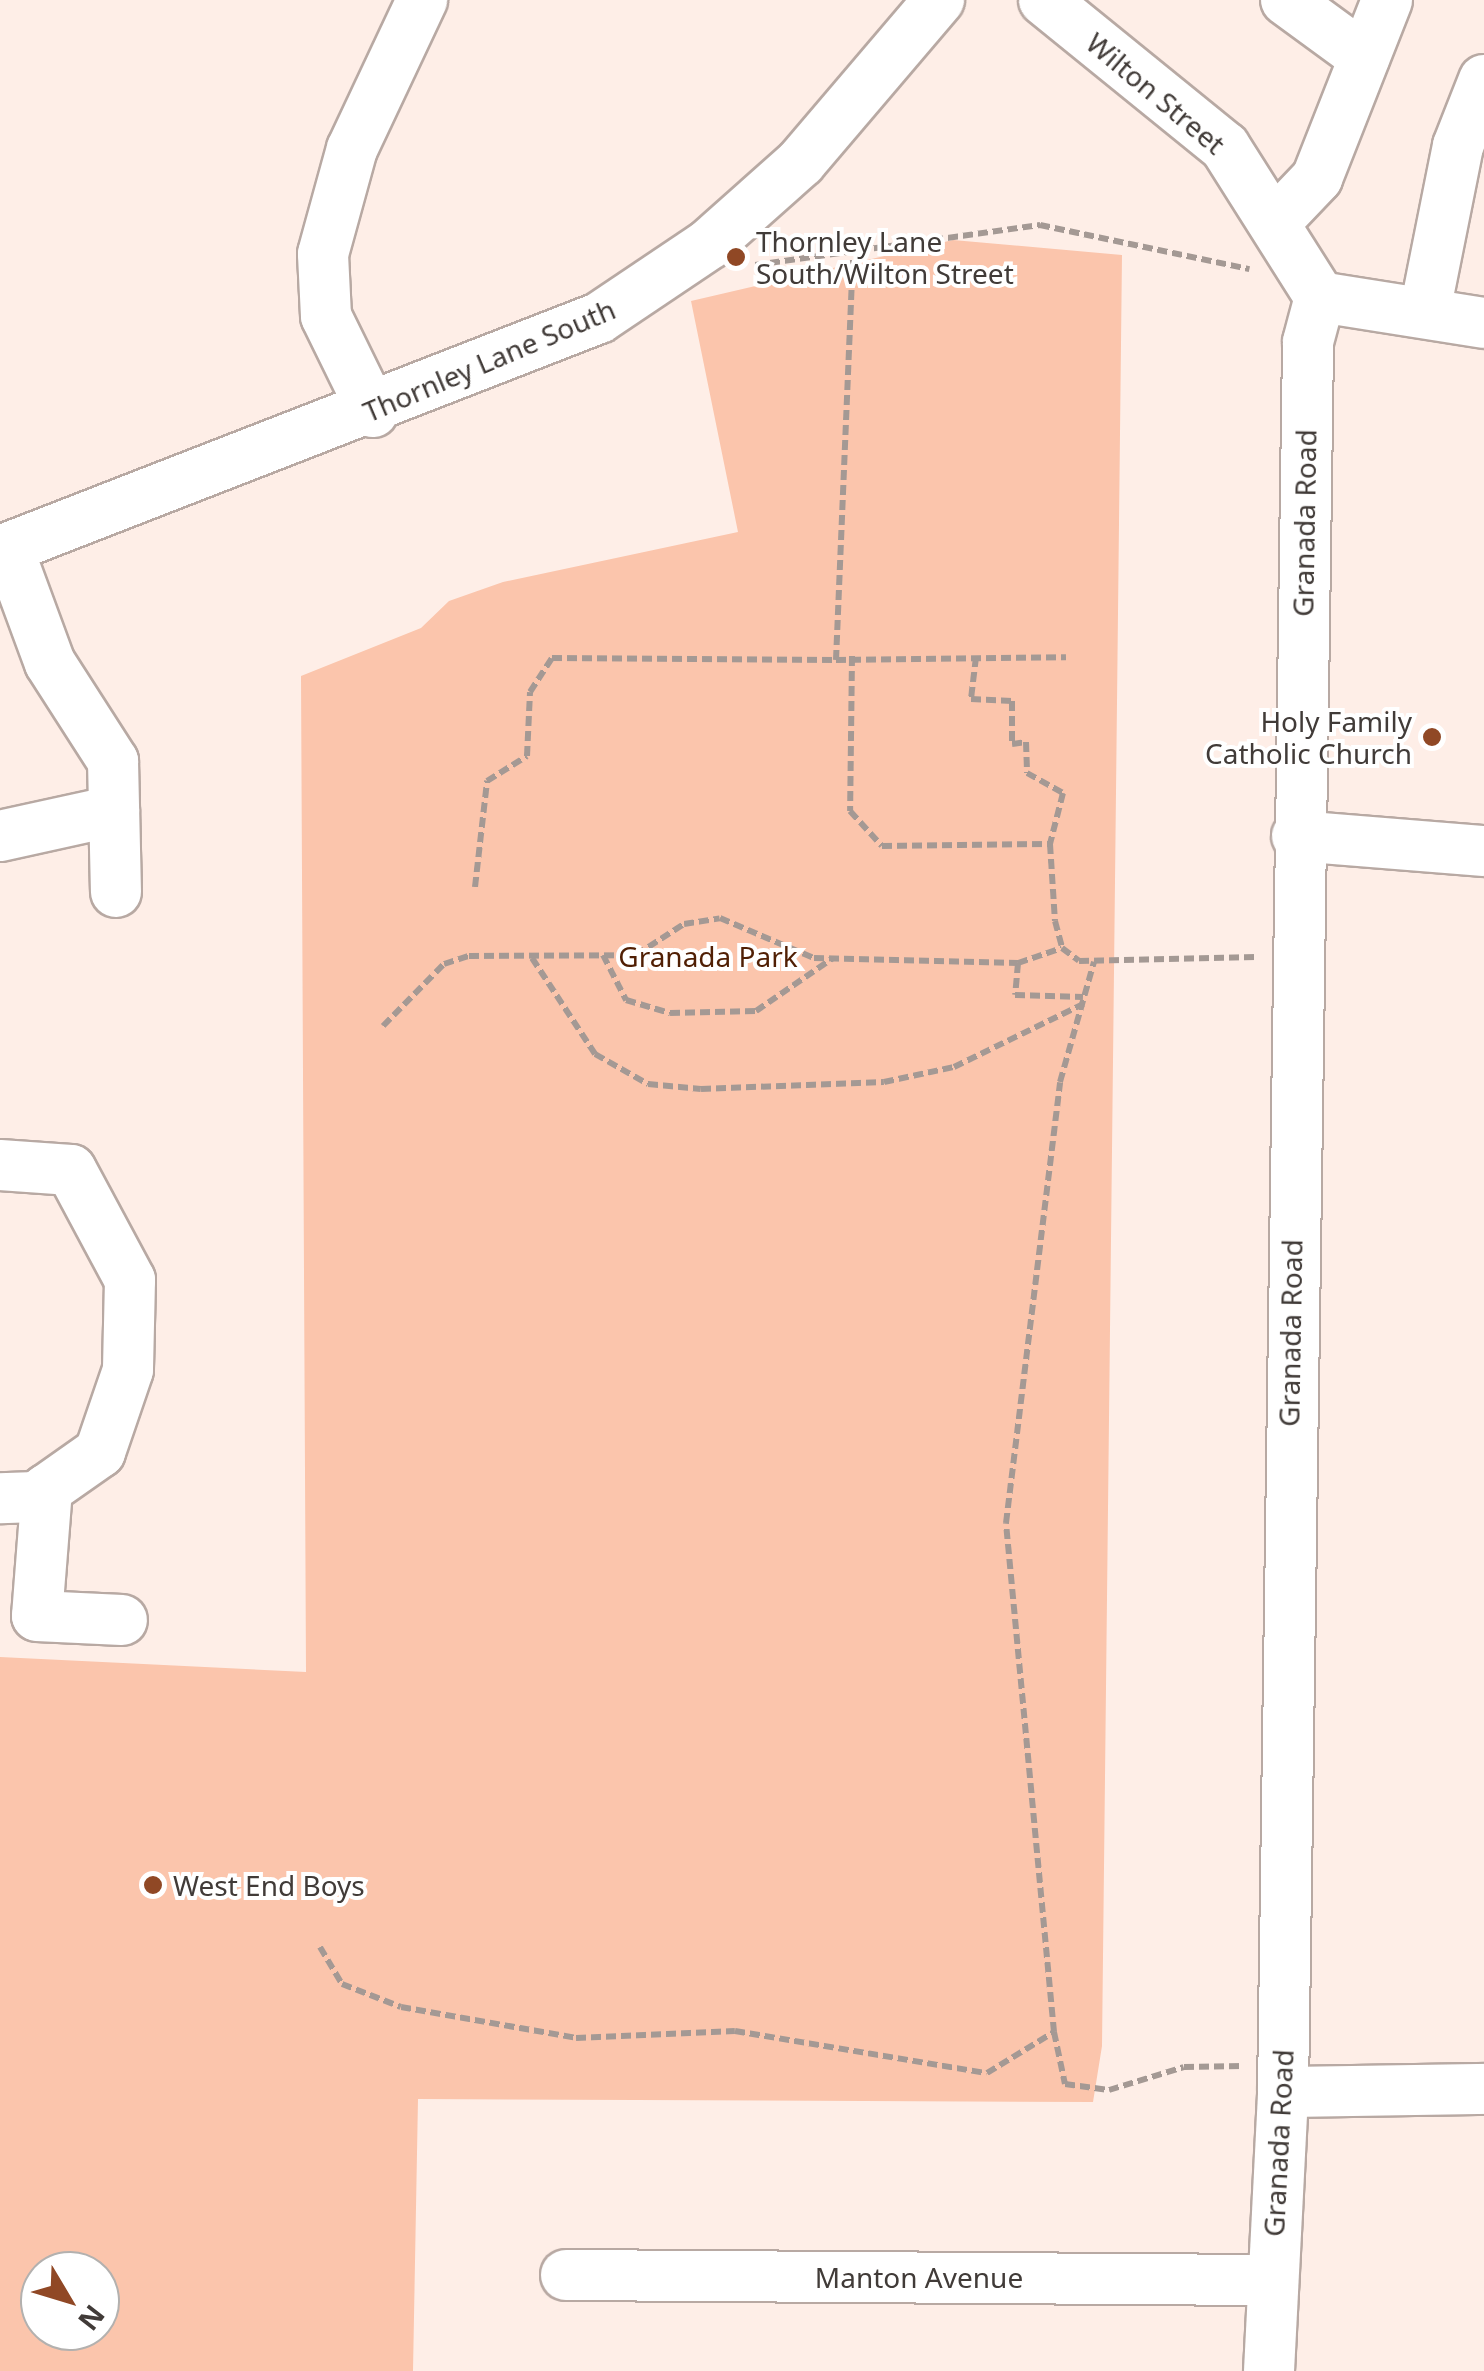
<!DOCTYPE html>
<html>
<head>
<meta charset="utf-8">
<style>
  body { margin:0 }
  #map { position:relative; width:1484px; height:2371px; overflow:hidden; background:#feeee7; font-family:"Noto Sans",sans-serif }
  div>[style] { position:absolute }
  .green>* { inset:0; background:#fbc5ac }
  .path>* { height:6px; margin-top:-3px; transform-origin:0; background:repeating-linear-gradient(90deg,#a49994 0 10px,transparent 0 15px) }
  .roads { filter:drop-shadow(2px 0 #b8a9a3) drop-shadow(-2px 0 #b8a9a3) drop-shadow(0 2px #b8a9a3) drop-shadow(0 -2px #b8a9a3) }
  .minor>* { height:50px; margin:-25px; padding:0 25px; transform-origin:25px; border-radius:25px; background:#fff }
  .dots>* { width:28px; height:28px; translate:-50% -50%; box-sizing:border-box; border:5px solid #fff; border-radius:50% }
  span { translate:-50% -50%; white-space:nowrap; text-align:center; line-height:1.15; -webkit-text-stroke:8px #fff; paint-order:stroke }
  .street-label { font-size:28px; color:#413b38 }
  .poi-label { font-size:28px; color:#413b38 }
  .left { translate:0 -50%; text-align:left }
  .right { translate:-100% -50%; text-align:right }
  .park-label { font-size:28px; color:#501f04 }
  .north { position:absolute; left:20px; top:2251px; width:100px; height:100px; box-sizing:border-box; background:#fff; border:2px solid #b3b1af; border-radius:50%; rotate:128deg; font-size:28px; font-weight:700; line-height:40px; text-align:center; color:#413b38 }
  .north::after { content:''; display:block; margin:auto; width:35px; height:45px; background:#904825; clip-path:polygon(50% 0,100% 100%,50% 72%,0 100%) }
</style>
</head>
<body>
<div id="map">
  <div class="green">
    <i style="clip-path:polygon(evenodd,953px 240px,1122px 255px,1102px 2046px,1093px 2102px,418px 2099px,413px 2371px,0 2371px,0 1657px,306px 1672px,301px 676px,421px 628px,449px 601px,503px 582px,738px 532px,691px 301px,953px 240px,40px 2271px,100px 2271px,100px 2331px,40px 2331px,40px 2271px)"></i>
  </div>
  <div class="path">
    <i style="left:755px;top:265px;width:288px;rotate:-8deg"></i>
    <i style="left:1040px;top:225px;width:214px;rotate:11.9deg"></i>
    <i style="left:852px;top:656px;width:155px;rotate:90.7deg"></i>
    <i style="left:850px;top:811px;width:47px;rotate:47.6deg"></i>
    <i style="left:882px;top:846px;width:168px;rotate:-0.7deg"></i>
    <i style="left:1050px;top:844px;width:77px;rotate:86.3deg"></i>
    <i style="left:1055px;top:921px;width:28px;rotate:75deg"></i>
    <i style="left:1062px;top:948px;width:21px;rotate:37deg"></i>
    <i style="left:1079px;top:961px;width:177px;rotate:-1.3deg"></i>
    <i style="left:976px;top:657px;width:42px;rotate:96.8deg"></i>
    <i style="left:971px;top:699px;width:41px;rotate:2.8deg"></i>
    <i style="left:1012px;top:701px;width:43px;rotate:90deg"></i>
    <i style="left:1012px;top:744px;width:14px;rotate:-8deg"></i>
    <i style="left:1026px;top:742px;width:31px;rotate:88deg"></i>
    <i style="left:1027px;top:773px;width:41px;rotate:29.1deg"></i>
    <i style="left:1063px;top:793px;width:53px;rotate:104.3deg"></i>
    <i style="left:836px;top:660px;width:230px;rotate:-0.7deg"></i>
    <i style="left:475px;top:887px;width:107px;rotate:-83.5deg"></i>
    <i style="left:487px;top:781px;width:47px;rotate:-32deg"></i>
    <i style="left:527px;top:756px;width:64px;rotate:-87.3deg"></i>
    <i style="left:530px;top:692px;width:40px;rotate:-57.1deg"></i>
    <i style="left:552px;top:658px;width:284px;rotate:0.4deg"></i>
    <i style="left:836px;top:660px;width:408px;rotate:-87.6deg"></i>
    <i style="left:603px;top:955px;width:51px;rotate:62.9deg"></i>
    <i style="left:626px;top:1000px;width:46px;rotate:16.5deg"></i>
    <i style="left:670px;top:1013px;width:86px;rotate:-1.3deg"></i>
    <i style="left:756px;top:1011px;width:93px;rotate:-34.5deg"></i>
    <i style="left:532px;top:958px;width:115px;rotate:56.7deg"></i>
    <i style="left:595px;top:1054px;width:61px;rotate:29.5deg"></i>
    <i style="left:648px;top:1084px;width:53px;rotate:5.4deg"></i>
    <i style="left:701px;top:1089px;width:183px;rotate:-2.2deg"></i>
    <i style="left:884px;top:1082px;width:72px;rotate:-12.1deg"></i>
    <i style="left:954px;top:1067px;width:144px;rotate:-26deg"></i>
    <i style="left:1018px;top:963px;width:32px;rotate:95deg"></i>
    <i style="left:1015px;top:995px;width:68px;rotate:1.7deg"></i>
    <i style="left:383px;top:1026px;width:87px;rotate:-45.5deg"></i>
    <i style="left:444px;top:964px;width:26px;rotate:-18deg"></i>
    <i style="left:469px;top:956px;width:167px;rotate:-0.3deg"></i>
    <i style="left:636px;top:955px;width:57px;rotate:-32.9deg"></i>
    <i style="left:684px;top:924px;width:36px;rotate:-9deg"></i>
    <i style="left:720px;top:918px;width:102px;rotate:23.1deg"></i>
    <i style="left:814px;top:958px;width:204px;rotate:1.4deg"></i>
    <i style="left:1018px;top:963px;width:46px;rotate:-18.8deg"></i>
    <i style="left:320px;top:1947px;width:43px;rotate:59.3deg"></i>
    <i style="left:342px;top:1984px;width:63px;rotate:21.3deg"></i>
    <i style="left:401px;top:2007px;width:178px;rotate:10deg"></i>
    <i style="left:576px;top:2038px;width:159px;rotate:-2.5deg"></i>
    <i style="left:735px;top:2031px;width:255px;rotate:9.5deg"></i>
    <i style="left:987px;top:2073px;width:79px;rotate:-31.5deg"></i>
    <i style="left:1054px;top:2032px;width:53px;rotate:78.1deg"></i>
    <i style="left:1065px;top:2084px;width:44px;rotate:7.8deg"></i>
    <i style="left:1109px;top:2090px;width:78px;rotate:-17deg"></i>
    <i style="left:1184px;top:2067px;width:59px;rotate:-1deg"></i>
    <i style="left:1054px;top:2032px;width:511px;rotate:-95.39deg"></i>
    <i style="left:1006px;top:1523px;width:444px;rotate:-83deg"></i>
    <i style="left:1060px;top:1082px;width:125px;rotate:-74.2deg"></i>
  </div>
  <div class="roads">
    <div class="minor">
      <i style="left:1044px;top:0;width:233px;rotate:39.1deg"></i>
      <i style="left:1225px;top:147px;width:178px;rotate:57.7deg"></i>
      <i style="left:1286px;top:0;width:97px;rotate:36.2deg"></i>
      <i style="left:1278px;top:219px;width:57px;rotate:-46.4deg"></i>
      <i style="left:1317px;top:178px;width:191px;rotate:-68.5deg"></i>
      <i style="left:1320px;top:297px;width:166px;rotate:9deg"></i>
      <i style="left:1425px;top:311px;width:168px;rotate:-78.7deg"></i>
      <i style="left:1458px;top:146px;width:71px;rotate:-68.5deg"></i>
      <i style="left:373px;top:412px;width:107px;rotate:-116.1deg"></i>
      <i style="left:326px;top:316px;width:62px;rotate:-92.8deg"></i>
      <i style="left:323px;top:254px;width:109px;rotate:-74.6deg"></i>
      <i style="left:352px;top:149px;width:165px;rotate:-64.8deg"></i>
      <i style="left:8px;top:549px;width:121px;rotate:69.8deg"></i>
      <i style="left:50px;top:663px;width:117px;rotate:57.3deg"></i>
      <i style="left:113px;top:761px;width:131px;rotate:88.7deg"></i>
      <i style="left:0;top:551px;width:643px;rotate:-21.26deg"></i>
      <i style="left:599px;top:318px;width:133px;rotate:-33.9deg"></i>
      <i style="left:709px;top:244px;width:123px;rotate:-41.7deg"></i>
      <i style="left:801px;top:162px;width:213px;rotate:-49.6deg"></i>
      <i style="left:0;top:836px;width:117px;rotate:-12.4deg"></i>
      <i style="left:1297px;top:836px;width:188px;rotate:4.6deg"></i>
      <i style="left:0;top:1165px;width:71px;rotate:4deg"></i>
      <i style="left:71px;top:1170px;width:125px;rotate:61.8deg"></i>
      <i style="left:130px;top:1280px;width:90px;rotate:91.3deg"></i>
      <i style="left:128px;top:1370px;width:87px;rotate:108.9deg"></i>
      <i style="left:100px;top:1452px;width:78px;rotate:144.9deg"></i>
      <i style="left:36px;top:1497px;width:36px;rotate:178deg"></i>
      <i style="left:47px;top:1489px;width:127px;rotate:94.5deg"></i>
      <i style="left:37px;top:1616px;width:85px;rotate:2.7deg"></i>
      <i style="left:1283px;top:2092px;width:201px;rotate:-0.9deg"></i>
      <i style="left:566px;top:2275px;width:706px;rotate:0.41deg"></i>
      <i style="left:1269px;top:2371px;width:279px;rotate:-87.1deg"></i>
      <i style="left:1283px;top:2092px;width:1750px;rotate:-89.18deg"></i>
      <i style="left:1308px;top:342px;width:47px;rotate:-75.1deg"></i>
    </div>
  </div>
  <div class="dots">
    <i style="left:736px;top:257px;background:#904825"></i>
    <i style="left:1432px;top:737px;background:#904825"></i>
    <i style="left:153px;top:1885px;background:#904825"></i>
  </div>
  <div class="street-label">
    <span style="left:1156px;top:93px;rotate:40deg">Wilton Street</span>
    <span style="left:489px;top:360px;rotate:-23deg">Thornley Lane South</span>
    <span style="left:1304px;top:523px;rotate:-89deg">Granada Road</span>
    <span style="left:1290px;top:1333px;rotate:-89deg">Granada Road</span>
    <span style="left:1278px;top:2143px;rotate:-87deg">Granada Road</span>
    <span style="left:919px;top:2277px">Manton Avenue</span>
  </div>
  <div class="poi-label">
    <span class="left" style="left:756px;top:257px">Thornley Lane<br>South/Wilton Street</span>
    <span class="right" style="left:1412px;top:737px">Holy Family<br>Catholic Church</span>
    <span class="left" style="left:173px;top:1885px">West End Boys</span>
  </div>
  <div class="park-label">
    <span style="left:708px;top:956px">Granada Park</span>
  </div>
  <div class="north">N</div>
</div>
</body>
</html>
